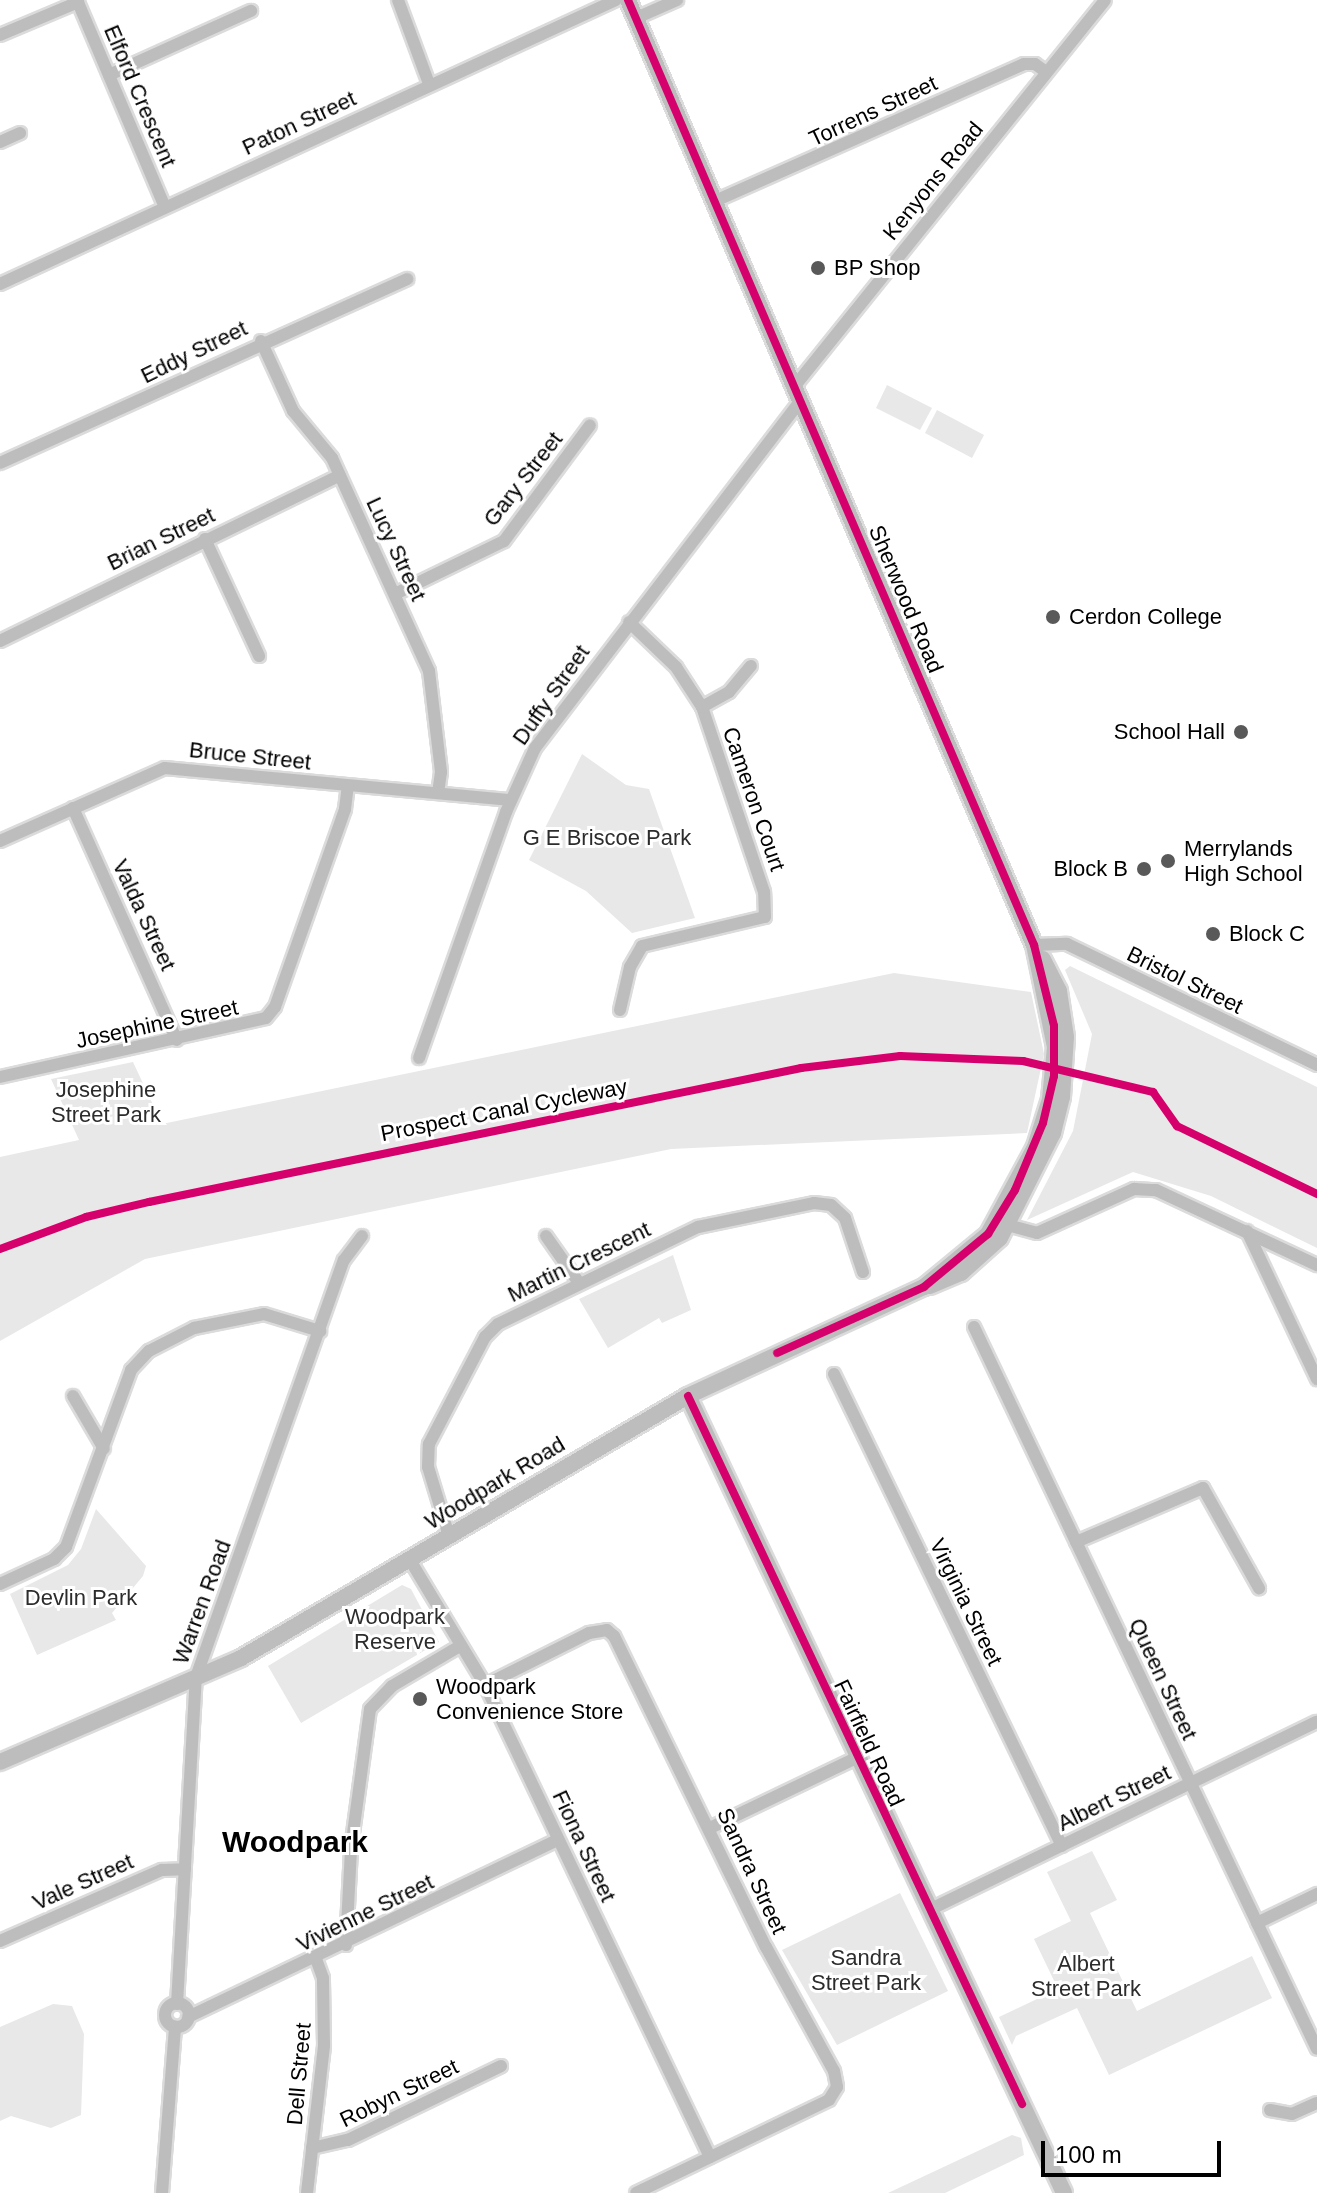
<!DOCTYPE html>
<html>
<head>
<meta charset="utf-8">
<style>
  body { margin:0 }
  #map { position:relative; width:1317px; height:2193px; overflow:hidden; background:#fff; font-family:Arial,sans-serif }
  div>[style] { position:absolute }
  .green>* { inset:0; background:#e8e8e8 }
  .roads { filter:drop-shadow(2px 0 #dbdbdb) drop-shadow(-2px 0 #dbdbdb) drop-shadow(0 2px #dbdbdb) drop-shadow(0 -2px #dbdbdb) }
  .minor>* { height:12px; margin:-6px; padding:0 6px; transform-origin:6px; border-radius:6px; background:#bdbdbd }
  .minor>.ring { margin:-6px; padding:0; box-sizing:content-box; background:none; border:12px solid #bdbdbd; border-radius:50% }
  .major>* { height:16px; margin:-8px; padding:0 8px; transform-origin:8px; border-radius:8px; background:#bdbdbd }
  .cycleway>* { height:8px; margin:-4px; padding:0 4px; transform-origin:4px; border-radius:4px; background:#d6006c }
  .dots>* { width:22px; height:22px; translate:-50% -50%; box-sizing:border-box; border:4px solid #fff; border-radius:50% }
  span { translate:-50% -50%; white-space:nowrap; text-align:center; line-height:1.15; -webkit-text-stroke:6px #fff; paint-order:stroke }
  .street-label { font-size:22px; color:#000 }
  .poi-label { font-size:22px; color:#000 }
  .left { translate:0 -50%; text-align:left }
  .right { translate:-100% -50%; text-align:right }
  .park-label { font-size:22px; color:#2c2c2c }
  .district-label { font-size:30px; color:#000; font-weight:700 }
  .scale { position:absolute; left:1041px; top:2141px; width:180px; height:36px; box-sizing:border-box; border:4px solid #000; border-top:0; padding-left:10px; font-size:24px; line-height:28px; white-space:nowrap; color:#000; -webkit-text-stroke:6px #fff; paint-order:stroke }
</style>
</head>
<body>
<div id="map">
  <div class="green">
    <i style="clip-path:polygon(887px 385px,932px 408px,920px 430px,876px 408px)"></i>
    <i style="clip-path:polygon(937px 410px,984px 435px,972px 458px,925px 433px)"></i>
    <i style="clip-path:polygon(582px 754px,626px 785px,649px 789px,695px 918px,632px 933px,586px 891px,529px 860px)"></i>
    <i style="clip-path:polygon(1070px 966px,1317px 1087px,1317px 1248px,1211px 1196px,1133px 1172px,1027px 1220px,1073px 1131px,1092px 1034px,1065px 970px)"></i>
    <i style="clip-path:polygon(894px 973px,1031px 992px,1044px 1054px,1027px 1133px,671px 1149px,145px 1259px,0 1341px,0 1157px,79px 1140px,51px 1079px,133px 1062px,162px 1124px)"></i>
    <i style="clip-path:polygon(673px 1255px,691px 1310px,662px 1323px,659px 1318px,608px 1348px,579px 1299px)"></i>
    <i style="clip-path:polygon(96px 1509px,146px 1566px,143px 1576px,112px 1613px,116px 1620px,37px 1655px,10px 1594px,68px 1565px,81px 1549px)"></i>
    <i style="clip-path:polygon(402px 1585px,411px 1589px,439px 1642px,301px 1723px,268px 1666px)"></i>
    <i style="clip-path:polygon(1092px 1851px,1117px 1900px,1090px 1913px,1137px 2011px,1252px 1956px,1272px 1998px,1109px 2075px,1077px 2008px,1016px 2036px,1012px 2045px,999px 2017px,1058px 1989px,1034px 1939px,1071px 1921px,1047px 1872px)"></i>
    <i style="clip-path:polygon(900px 1893px,948px 1991px,837px 2045px,782px 1950px)"></i>
    <i style="clip-path:polygon(53px 2004px,72px 2006px,84px 2034px,81px 2115px,51px 2128px,11px 2116px,0 2121px,0 2027px)"></i>
    <i style="clip-path:polygon(1012px 2135px,1021px 2138px,1024px 2155px,945px 2193px,888px 2193px)"></i>
  </div>
  <div class="roads">
    <div class="minor">
      <i style="left:77px;top:0;width:225px;rotate:67deg"></i>
      <i style="left:398px;top:0;width:90px;rotate:69.7deg"></i>
      <i style="left:636px;top:18px;width:45px;rotate:-23.7deg"></i>
      <i style="left:0;top:35px;width:85px;rotate:-22.9deg"></i>
      <i style="left:109px;top:75px;width:156px;rotate:-24.3deg"></i>
      <i style="left:0;top:142px;width:22px;rotate:-24deg"></i>
      <i style="left:715px;top:201px;width:338px;rotate:-23.9deg"></i>
      <i style="left:1024px;top:64px;width:11px"></i>
      <i style="left:1035px;top:64px;width:14px;rotate:36deg"></i>
      <i style="left:0;top:284px;width:678px;rotate:-24.75deg"></i>
      <i style="left:261px;top:341px;width:77px;rotate:65.4deg"></i>
      <i style="left:293px;top:411px;width:61px;rotate:50.3deg"></i>
      <i style="left:332px;top:458px;width:234px;rotate:65.5deg"></i>
      <i style="left:429px;top:671px;width:102px;rotate:83.2deg"></i>
      <i style="left:441px;top:772px;width:21px;rotate:98deg"></i>
      <i style="left:794px;top:387px;width:496px;rotate:-51.2deg"></i>
      <i style="left:0;top:463px;width:447px;rotate:-24.3deg"></i>
      <i style="left:205px;top:539px;width:129px;rotate:65.2deg"></i>
      <i style="left:395px;top:594px;width:121px;rotate:-25.9deg"></i>
      <i style="left:504px;top:541px;width:144px;rotate:-53.4deg"></i>
      <i style="left:0;top:641px;width:378px;rotate:-26deg"></i>
      <i style="left:702px;top:707px;width:31px;rotate:-29deg"></i>
      <i style="left:729px;top:692px;width:34px;rotate:-50deg"></i>
      <i style="left:73px;top:808px;width:254px;rotate:65.9deg"></i>
      <i style="left:0;top:841px;width:180px;rotate:-23.9deg"></i>
      <i style="left:165px;top:768px;width:347px;rotate:5.3deg"></i>
      <i style="left:1034px;top:945px;width:33px;rotate:-2deg"></i>
      <i style="left:1067px;top:944px;width:278px;rotate:25.8deg"></i>
      <i style="left:620px;top:1010px;width:44px;rotate:-76.9deg"></i>
      <i style="left:630px;top:967px;width:24px;rotate:-60deg"></i>
      <i style="left:642px;top:946px;width:126px;rotate:-13.3deg"></i>
      <i style="left:765px;top:917px;width:25px;rotate:-92deg"></i>
      <i style="left:764px;top:892px;width:195px;rotate:-108.5deg"></i>
      <i style="left:702px;top:707px;width:48px;rotate:-123deg"></i>
      <i style="left:676px;top:667px;width:65px;rotate:-136.2deg"></i>
      <i style="left:419px;top:1058px;width:261px;rotate:-70.5deg"></i>
      <i style="left:506px;top:812px;width:70px;rotate:-65.6deg"></i>
      <i style="left:535px;top:748px;width:437px;rotate:-52.6deg"></i>
      <i style="left:0;top:1077px;width:272px;rotate:-12.5deg"></i>
      <i style="left:266px;top:1018px;width:14px;rotate:-51deg"></i>
      <i style="left:275px;top:1007px;width:210px;rotate:-70.5deg"></i>
      <i style="left:345px;top:809px;width:23px;rotate:-83deg"></i>
      <i style="left:1000px;top:1223px;width:38px;rotate:15deg"></i>
      <i style="left:1037px;top:1233px;width:107px;rotate:-24.4deg"></i>
      <i style="left:1134px;top:1189px;width:22px;rotate:3deg"></i>
      <i style="left:1156px;top:1190px;width:178px;rotate:25deg"></i>
      <i style="left:1247px;top:1231px;width:164px;rotate:64.7deg"></i>
      <i style="left:546px;top:1236px;width:57px;rotate:54.9deg"></i>
      <i style="left:974px;top:1327px;width:799px;rotate:64.59deg"></i>
      <i style="left:834px;top:1374px;width:524px;rotate:64.22deg"></i>
      <i style="left:73px;top:1396px;width:61px;rotate:59.7deg"></i>
      <i style="left:449px;top:1536px;width:72px;rotate:-106.9deg"></i>
      <i style="left:428px;top:1467px;width:23px;rotate:-88deg"></i>
      <i style="left:429px;top:1444px;width:121px;rotate:-62.4deg"></i>
      <i style="left:485px;top:1337px;width:18px;rotate:-45deg"></i>
      <i style="left:498px;top:1324px;width:222px;rotate:-25.9deg"></i>
      <i style="left:698px;top:1227px;width:118px;rotate:-11.7deg"></i>
      <i style="left:814px;top:1203px;width:17px;rotate:7deg"></i>
      <i style="left:831px;top:1205px;width:19px;rotate:43deg"></i>
      <i style="left:845px;top:1218px;width:57px;rotate:71.6deg"></i>
      <i style="left:1076px;top:1542px;width:138px;rotate:-23deg"></i>
      <i style="left:1203px;top:1488px;width:115px;rotate:60.8deg"></i>
      <i style="left:410px;top:1560px;width:146px;rotate:59deg"></i>
      <i style="left:485px;top:1685px;width:523px;rotate:64.51deg"></i>
      <i style="left:0;top:1584px;width:60px;rotate:-24.8deg"></i>
      <i style="left:54px;top:1559px;width:17px;rotate:-45deg"></i>
      <i style="left:66px;top:1547px;width:189px;rotate:-69.8deg"></i>
      <i style="left:131px;top:1370px;width:26px;rotate:-47deg"></i>
      <i style="left:149px;top:1351px;width:51px;rotate:-27.1deg"></i>
      <i style="left:194px;top:1328px;width:71px;rotate:-11.3deg"></i>
      <i style="left:264px;top:1314px;width:59px;rotate:16.9deg"></i>
      <i style="left:485px;top:1685px;width:116px;rotate:-26.6deg"></i>
      <i style="left:589px;top:1633px;width:18px;rotate:-9deg"></i>
      <i style="left:607px;top:1630px;width:9px;rotate:41deg"></i>
      <i style="left:614px;top:1636px;width:346px;rotate:64deg"></i>
      <i style="left:766px;top:1947px;width:141px;rotate:61.3deg"></i>
      <i style="left:834px;top:2071px;width:16px;rotate:79deg"></i>
      <i style="left:837px;top:2087px;width:15px;rotate:122deg"></i>
      <i style="left:829px;top:2100px;width:214px;rotate:154.3deg"></i>
      <i style="left:710px;top:1828px;width:162px;rotate:-25.6deg"></i>
      <i style="left:929px;top:1910px;width:431px;rotate:-25.9deg"></i>
      <i style="left:1257px;top:1923px;width:67px;rotate:-25.8deg"></i>
      <i style="left:0;top:1941px;width:177px;rotate:-23.7deg"></i>
      <i style="left:162px;top:1870px;width:23px;rotate:-2deg"></i>
      <i style="left:346px;top:1945px;width:97px;rotate:-87deg"></i>
      <i style="left:351px;top:1848px;width:140px;rotate:-82.2deg"></i>
      <i style="left:370px;top:1709px;width:32px;rotate:-46deg"></i>
      <i style="left:392px;top:1686px;width:79px;rotate:-30.5deg"></i>
      <i class="ring" style="left:165px;top:2003px;width:12px;height:12px"></i>
      <i style="left:177px;top:2004px;width:328px;rotate:-86.7deg"></i>
      <i style="left:196px;top:1677px;width:442px;rotate:-70.5deg"></i>
      <i style="left:344px;top:1260px;width:30px;rotate:-53deg"></i>
      <i style="left:188px;top:2017px;width:410px;rotate:-25.6deg"></i>
      <i style="left:1270px;top:2110px;width:22px;rotate:10deg"></i>
      <i style="left:1292px;top:2114px;width:27px;rotate:-24deg"></i>
      <i style="left:312px;top:2148px;width:37px;rotate:-13deg"></i>
      <i style="left:348px;top:2140px;width:170px;rotate:-25.8deg"></i>
      <i style="left:162px;top:2193px;width:167px;rotate:-85.5deg"></i>
      <i style="left:307px;top:2193px;width:149px;rotate:-83.4deg"></i>
      <i style="left:324px;top:2045px;width:67px;rotate:-90.9deg"></i>
      <i style="left:323px;top:1978px;width:20px;rotate:-110deg"></i>
    </div>
    <div class="major">
      <i style="left:930px;top:1286px;width:34px;rotate:-23deg"></i>
      <i style="left:961px;top:1273px;width:52px;rotate:-41.9deg"></i>
      <i style="left:1000px;top:1238px;width:118px;rotate:-63.2deg"></i>
      <i style="left:1053px;top:1133px;width:37px;rotate:-76deg"></i>
      <i style="left:1062px;top:1097px;width:60px;rotate:-86.2deg"></i>
      <i style="left:1066px;top:1037px;width:47px;rotate:-98.7deg"></i>
      <i style="left:1059px;top:991px;width:36px;rotate:-117deg"></i>
      <i style="left:688px;top:1396px;width:881px;rotate:64.74deg"></i>
      <i style="left:0;top:1762px;width:262px;rotate:-23.3deg"></i>
      <i style="left:241px;top:1658px;width:518px;rotate:-30.38deg"></i>
      <i style="left:688px;top:1396px;width:260px;rotate:-24.8deg"></i>
      <i style="left:924px;top:1287px;width:83px;rotate:-39.6deg"></i>
      <i style="left:988px;top:1234px;width:99px;rotate:-61.6deg"></i>
      <i style="left:1035px;top:1147px;width:50px;rotate:-72.6deg"></i>
      <i style="left:1050px;top:1099px;width:52px;rotate:-84.5deg"></i>
      <i style="left:1055px;top:1047px;width:104px;rotate:-101.6deg"></i>
      <i style="left:1034px;top:945px;width:1029px;rotate:-113.25deg"></i>
    </div>
  </div>
  <div class="cycleway">
    <i style="left:628px;top:0;width:1029px;rotate:66.75deg"></i>
    <i style="left:1034px;top:945px;width:83px;rotate:76.1deg"></i>
    <i style="left:1054px;top:1026px;width:50px;rotate:90deg"></i>
    <i style="left:1054px;top:1076px;width:48px;rotate:103.2deg"></i>
    <i style="left:1043px;top:1123px;width:73px;rotate:112.7deg"></i>
    <i style="left:1015px;top:1190px;width:52px;rotate:121.5deg"></i>
    <i style="left:988px;top:1234px;width:83px;rotate:140.4deg"></i>
    <i style="left:924px;top:1287px;width:161px;rotate:155.8deg"></i>
    <i style="left:0;top:1249px;width:92px;rotate:-20.4deg"></i>
    <i style="left:86px;top:1217px;width:65px;rotate:-13.4deg"></i>
    <i style="left:149px;top:1202px;width:666px;rotate:-11.61deg"></i>
    <i style="left:801px;top:1068px;width:100px;rotate:-6.9deg"></i>
    <i style="left:900px;top:1056px;width:123px;rotate:2.3deg"></i>
    <i style="left:1023px;top:1061px;width:134px;rotate:13.4deg"></i>
    <i style="left:1153px;top:1092px;width:42px;rotate:54.8deg"></i>
    <i style="left:1177px;top:1126px;width:156px;rotate:25.9deg"></i>
    <i style="left:688px;top:1396px;width:783px;rotate:64.74deg"></i>
  </div>
  <div class="dots">
    <i style="left:818px;top:268px;background:#595959"></i>
    <i style="left:1053px;top:617px;background:#595959"></i>
    <i style="left:1241px;top:732px;background:#595959"></i>
    <i style="left:1168px;top:861px;background:#595959"></i>
    <i style="left:1144px;top:869px;background:#595959"></i>
    <i style="left:1213px;top:934px;background:#595959"></i>
    <i style="left:420px;top:1699px;background:#595959"></i>
  </div>
  <div class="street-label">
    <span style="left:140px;top:96px;rotate:67deg">Elford Crescent</span>
    <span style="left:873px;top:111px;rotate:-25deg">Torrens Street</span>
    <span style="left:299px;top:123px;rotate:-25deg">Paton Street</span>
    <span style="left:933px;top:181px;rotate:-51deg">Kenyons Road</span>
    <span style="left:194px;top:352px;rotate:-26deg">Eddy Street</span>
    <span style="left:523px;top:479px;rotate:-52deg">Gary Street</span>
    <span style="left:161px;top:539px;rotate:-26deg">Brian Street</span>
    <span style="left:396px;top:549px;rotate:65deg">Lucy Street</span>
    <span style="left:906px;top:599px;rotate:67deg">Sherwood Road</span>
    <span style="left:551px;top:695px;rotate:-55deg">Duffy Street</span>
    <span style="left:250px;top:756px;rotate:6deg">Bruce Street</span>
    <span style="left:754px;top:799px;rotate:71deg">Cameron Court</span>
    <span style="left:144px;top:915px;rotate:65deg">Valda Street</span>
    <span style="left:1185px;top:980px;rotate:26deg">Bristol Street</span>
    <span style="left:157px;top:1024px;rotate:-12deg">Josephine Street</span>
    <span style="left:504px;top:1110px;rotate:-11deg">Prospect Canal Cycleway</span>
    <span style="left:579px;top:1262px;rotate:-26deg">Martin Crescent</span>
    <span style="left:495px;top:1483px;rotate:-31deg">Woodpark Road</span>
    <span style="left:202px;top:1602px;rotate:-70deg">Warren Road</span>
    <span style="left:966px;top:1602px;rotate:64deg">Virginia Street</span>
    <span style="left:1163px;top:1679px;rotate:65deg">Queen Street</span>
    <span style="left:869px;top:1743px;rotate:65deg">Fairfield Road</span>
    <span style="left:1114px;top:1798px;rotate:-26deg">Albert Street</span>
    <span style="left:584px;top:1846px;rotate:65deg">Fiona Street</span>
    <span style="left:752px;top:1871px;rotate:65deg">Sandra Street</span>
    <span style="left:83px;top:1882px;rotate:-24deg">Vale Street</span>
    <span style="left:365px;top:1913px;rotate:-26deg">Vivienne Street</span>
    <span style="left:299px;top:2074px;rotate:-85deg">Dell Street</span>
    <span style="left:399px;top:2093px;rotate:-26deg">Robyn Street</span>
  </div>
  <div class="poi-label">
    <span class="left" style="left:834px;top:268px">BP Shop</span>
    <span class="left" style="left:1069px;top:617px">Cerdon College</span>
    <span class="right" style="left:1225px;top:732px">School Hall</span>
    <span class="left" style="left:1184px;top:861px">Merrylands<br>High School</span>
    <span class="right" style="left:1128px;top:869px">Block B</span>
    <span class="left" style="left:1229px;top:934px">Block C</span>
    <span class="left" style="left:436px;top:1699px">Woodpark<br>Convenience Store</span>
  </div>
  <div class="park-label">
    <span style="left:607px;top:838px">G E Briscoe Park</span>
    <span style="left:106px;top:1102px">Josephine<br>Street Park</span>
    <span style="left:81px;top:1598px">Devlin Park</span>
    <span style="left:395px;top:1629px">Woodpark<br>Reserve</span>
    <span style="left:866px;top:1970px">Sandra<br>Street Park</span>
    <span style="left:1086px;top:1976px">Albert<br>Street Park</span>
  </div>
  <div class="district-label">
    <span style="left:295px;top:1842px">Woodpark</span>
  </div>
  <div class="scale">100 m</div>
</div>
</body>
</html>
